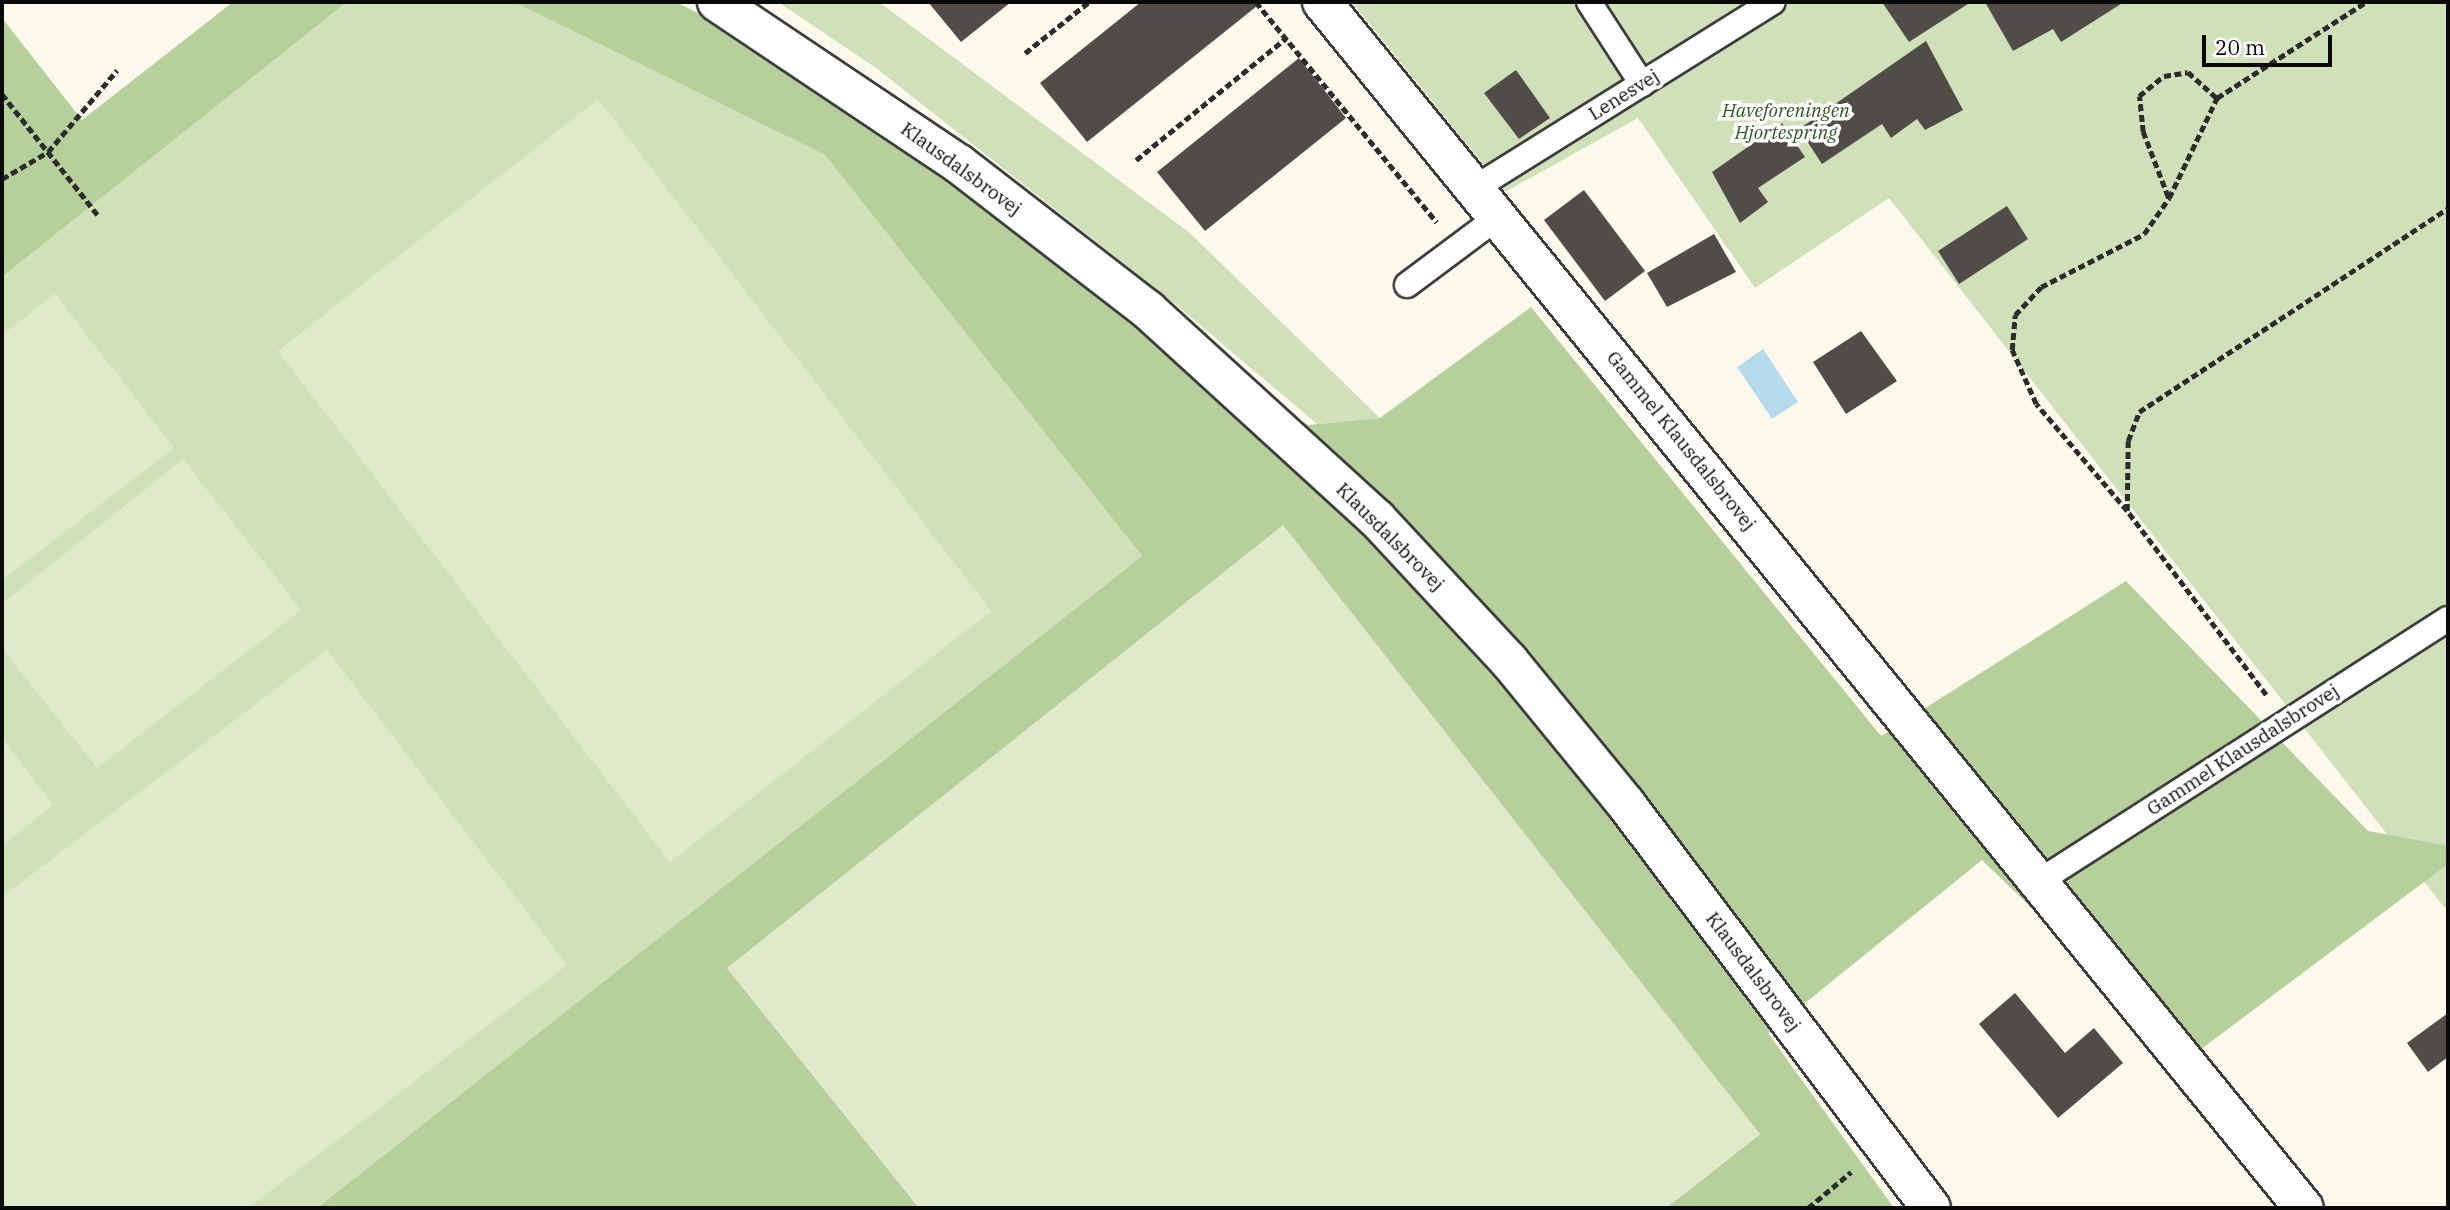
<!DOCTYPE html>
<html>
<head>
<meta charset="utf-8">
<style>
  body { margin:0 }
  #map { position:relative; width:2450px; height:1210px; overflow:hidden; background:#fcf8eb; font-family:"IBM Plex Serif",serif }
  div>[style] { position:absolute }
  .green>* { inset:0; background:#d0e1ba }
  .forest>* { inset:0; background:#b5d09b }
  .pitch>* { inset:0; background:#e0eaca }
  .water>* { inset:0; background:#b6dbed }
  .building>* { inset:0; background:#524c48 }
  .path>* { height:4.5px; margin-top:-2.25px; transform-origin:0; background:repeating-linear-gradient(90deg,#2c2c2c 0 7px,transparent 0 10.5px) }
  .roads { filter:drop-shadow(2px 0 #3d3d3d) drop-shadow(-2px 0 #3d3d3d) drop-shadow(0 2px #3d3d3d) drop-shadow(0 -2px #3d3d3d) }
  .service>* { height:24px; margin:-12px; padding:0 12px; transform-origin:12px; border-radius:12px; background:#fff }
  .minor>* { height:38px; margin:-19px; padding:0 19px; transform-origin:19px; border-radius:19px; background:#fff }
  .tertiary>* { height:38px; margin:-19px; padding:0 19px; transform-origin:19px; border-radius:19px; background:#fff }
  span { translate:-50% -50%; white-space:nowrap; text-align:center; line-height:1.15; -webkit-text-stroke:7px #fff; paint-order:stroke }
  .street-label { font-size:19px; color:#0a0a0a }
  .park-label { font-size:19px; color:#325825; font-style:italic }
  .frame { position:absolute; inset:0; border:4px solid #0a0a0a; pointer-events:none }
  .scale { position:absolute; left:2202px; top:35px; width:130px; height:32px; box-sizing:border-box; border:4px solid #0a0a0a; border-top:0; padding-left:9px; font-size:21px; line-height:24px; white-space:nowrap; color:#0a0a0a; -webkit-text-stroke:5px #fff; paint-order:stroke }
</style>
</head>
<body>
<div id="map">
  <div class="green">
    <i style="clip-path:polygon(347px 2px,514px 2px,825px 155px,1142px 556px,317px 1208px,2px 1208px,2px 277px)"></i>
    <i style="clip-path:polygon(778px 2px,879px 2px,1190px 233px,1380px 418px,1317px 424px,1180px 308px,876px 68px)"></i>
    <i style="clip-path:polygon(1352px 2px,2448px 2px,2448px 912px,1889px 198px,1755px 288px,1638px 118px,1505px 192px)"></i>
  </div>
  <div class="forest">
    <i style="clip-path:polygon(233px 2px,347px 2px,2px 277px,2px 18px,82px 120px)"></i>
    <i style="clip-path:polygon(514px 2px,676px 2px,854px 94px,1137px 321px,1308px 425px,1380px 418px,1531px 307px,1881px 736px,2126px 581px,2368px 831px,2448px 846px,2448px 864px,2188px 1059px,1982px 860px,1768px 1033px,1894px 1208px,1666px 1208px,1759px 1135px,727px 968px,919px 1208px,317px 1208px,1142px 556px,825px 155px)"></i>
  </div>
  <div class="pitch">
    <i style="clip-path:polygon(598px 99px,991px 611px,670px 862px,278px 351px)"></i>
    <i style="clip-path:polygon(55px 294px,174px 448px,2px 580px,2px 335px)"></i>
    <i style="clip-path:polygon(183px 459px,301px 610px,97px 768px,2px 648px,2px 604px)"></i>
    <i style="clip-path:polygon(1283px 525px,1760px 1134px,1666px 1208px,919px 1208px,727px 968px)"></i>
    <i style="clip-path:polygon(327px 650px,567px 965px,248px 1208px,2px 1208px,2px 897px)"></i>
    <i style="clip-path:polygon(2px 738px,53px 805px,2px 846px)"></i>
  </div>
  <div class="water">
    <i style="clip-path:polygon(1763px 349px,1798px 402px,1772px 419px,1737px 367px)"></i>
  </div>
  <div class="building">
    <i style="clip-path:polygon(928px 2px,1011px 2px,961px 42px)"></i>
    <i style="clip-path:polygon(1141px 2px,1262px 2px,1087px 142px,1040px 83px)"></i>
    <i style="clip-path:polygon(1882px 2px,1971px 2px,1909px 42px)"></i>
    <i style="clip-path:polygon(1985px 2px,2124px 2px,2061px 42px,2053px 29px,2013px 51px)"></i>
    <i style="clip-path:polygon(1926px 41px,1963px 110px,1925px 130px,1917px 119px,1891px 138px,1882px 124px,1822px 164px,1799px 129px)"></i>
    <i style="clip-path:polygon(1299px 58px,1346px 118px,1205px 231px,1157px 172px)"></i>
    <i style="clip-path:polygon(1516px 70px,1550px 118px,1519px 139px,1484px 93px)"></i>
    <i style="clip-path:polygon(1782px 123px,1805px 157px,1758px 188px,1768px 202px,1740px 223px,1712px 172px)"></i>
    <i style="clip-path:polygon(1584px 190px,1645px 271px,1605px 301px,1544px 220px)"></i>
    <i style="clip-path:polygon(2007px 206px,2028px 239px,1959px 284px,1938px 251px)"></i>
    <i style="clip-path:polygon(1714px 234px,1736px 272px,1667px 307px,1647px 273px)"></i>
    <i style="clip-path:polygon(1861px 331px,1897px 381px,1846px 414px,1813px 362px)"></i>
    <i style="clip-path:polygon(2015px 993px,2065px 1053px,2094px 1028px,2123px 1063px,2058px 1118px,1979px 1024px)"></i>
    <i style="clip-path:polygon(2448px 1013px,2448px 1057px,2428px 1072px,2407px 1043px)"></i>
  </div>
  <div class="path">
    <i style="left:1256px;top:2px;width:285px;rotate:50.6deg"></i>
    <i style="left:1025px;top:53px;width:82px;rotate:-38.6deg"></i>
    <i style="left:2px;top:94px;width:154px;rotate:51.6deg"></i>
    <i style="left:1136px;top:160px;width:193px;rotate:-39.1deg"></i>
    <i style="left:2px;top:179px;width:53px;rotate:-30.4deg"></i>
    <i style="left:48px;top:152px;width:107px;rotate:-49.9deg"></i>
    <i style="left:2168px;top:197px;width:70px;rotate:-111deg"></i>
    <i style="left:2143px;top:132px;width:36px;rotate:-96deg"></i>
    <i style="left:2139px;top:96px;width:32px;rotate:-39deg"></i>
    <i style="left:2164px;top:76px;width:24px;rotate:-9deg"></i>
    <i style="left:2188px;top:72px;width:39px;rotate:42deg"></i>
    <i style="left:2127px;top:511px;width:70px;rotate:-89.2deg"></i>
    <i style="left:2128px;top:441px;width:31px;rotate:-69deg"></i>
    <i style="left:2139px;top:412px;width:370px;rotate:-33.4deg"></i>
    <i style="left:2266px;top:695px;width:231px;rotate:-127.1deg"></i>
    <i style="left:2127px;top:511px;width:140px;rotate:-130.4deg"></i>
    <i style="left:2036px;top:404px;width:59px;rotate:-114deg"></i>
    <i style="left:2012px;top:350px;width:35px;rotate:-85deg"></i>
    <i style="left:2015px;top:315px;width:38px;rotate:-47deg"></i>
    <i style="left:2041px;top:287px;width:116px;rotate:-27.2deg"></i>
    <i style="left:2144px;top:234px;width:44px;rotate:-55.2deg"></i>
    <i style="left:2169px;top:198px;width:111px;rotate:-64.4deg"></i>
    <i style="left:2217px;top:98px;width:177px;rotate:-32.8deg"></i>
    <i style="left:1808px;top:1208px;width:56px;rotate:-39.9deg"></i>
  </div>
  <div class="roads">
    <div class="service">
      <i style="left:1589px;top:2px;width:98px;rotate:57.1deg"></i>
      <i style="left:1475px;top:188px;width:351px;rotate:-32deg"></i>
      <i style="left:1407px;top:285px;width:114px;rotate:-36.8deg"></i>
      <i style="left:2038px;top:882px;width:487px;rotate:-32.7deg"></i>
    </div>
    <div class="minor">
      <i style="left:1322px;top:2px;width:1555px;rotate:50.85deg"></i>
    </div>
    <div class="tertiary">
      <i style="left:717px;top:2px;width:291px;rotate:33.8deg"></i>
      <i style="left:959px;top:164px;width:239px;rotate:37.7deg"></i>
      <i style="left:1148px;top:310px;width:310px;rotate:42.4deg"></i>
      <i style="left:1377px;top:519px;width:194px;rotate:47.1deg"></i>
      <i style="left:1509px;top:661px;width:185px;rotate:50.7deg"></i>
      <i style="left:1626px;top:804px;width:506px;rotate:52.95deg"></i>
    </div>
  </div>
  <div class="street-label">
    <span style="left:1624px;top:95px;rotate:-32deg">Lenesvej</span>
    <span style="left:961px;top:169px;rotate:36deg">Klausdalsbrovej</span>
    <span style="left:1681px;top:441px;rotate:51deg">Gammel Klausdalsbrovej</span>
    <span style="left:1390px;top:537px;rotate:45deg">Klausdalsbrovej</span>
    <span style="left:2243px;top:750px;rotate:-33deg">Gammel Klausdalsbrovej</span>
    <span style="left:1753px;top:972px;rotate:53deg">Klausdalsbrovej</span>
  </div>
  <div class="park-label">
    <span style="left:1786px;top:122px">Haveforeningen<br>Hjortespring</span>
  </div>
  <div class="frame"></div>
  <div class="scale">20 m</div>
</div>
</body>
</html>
